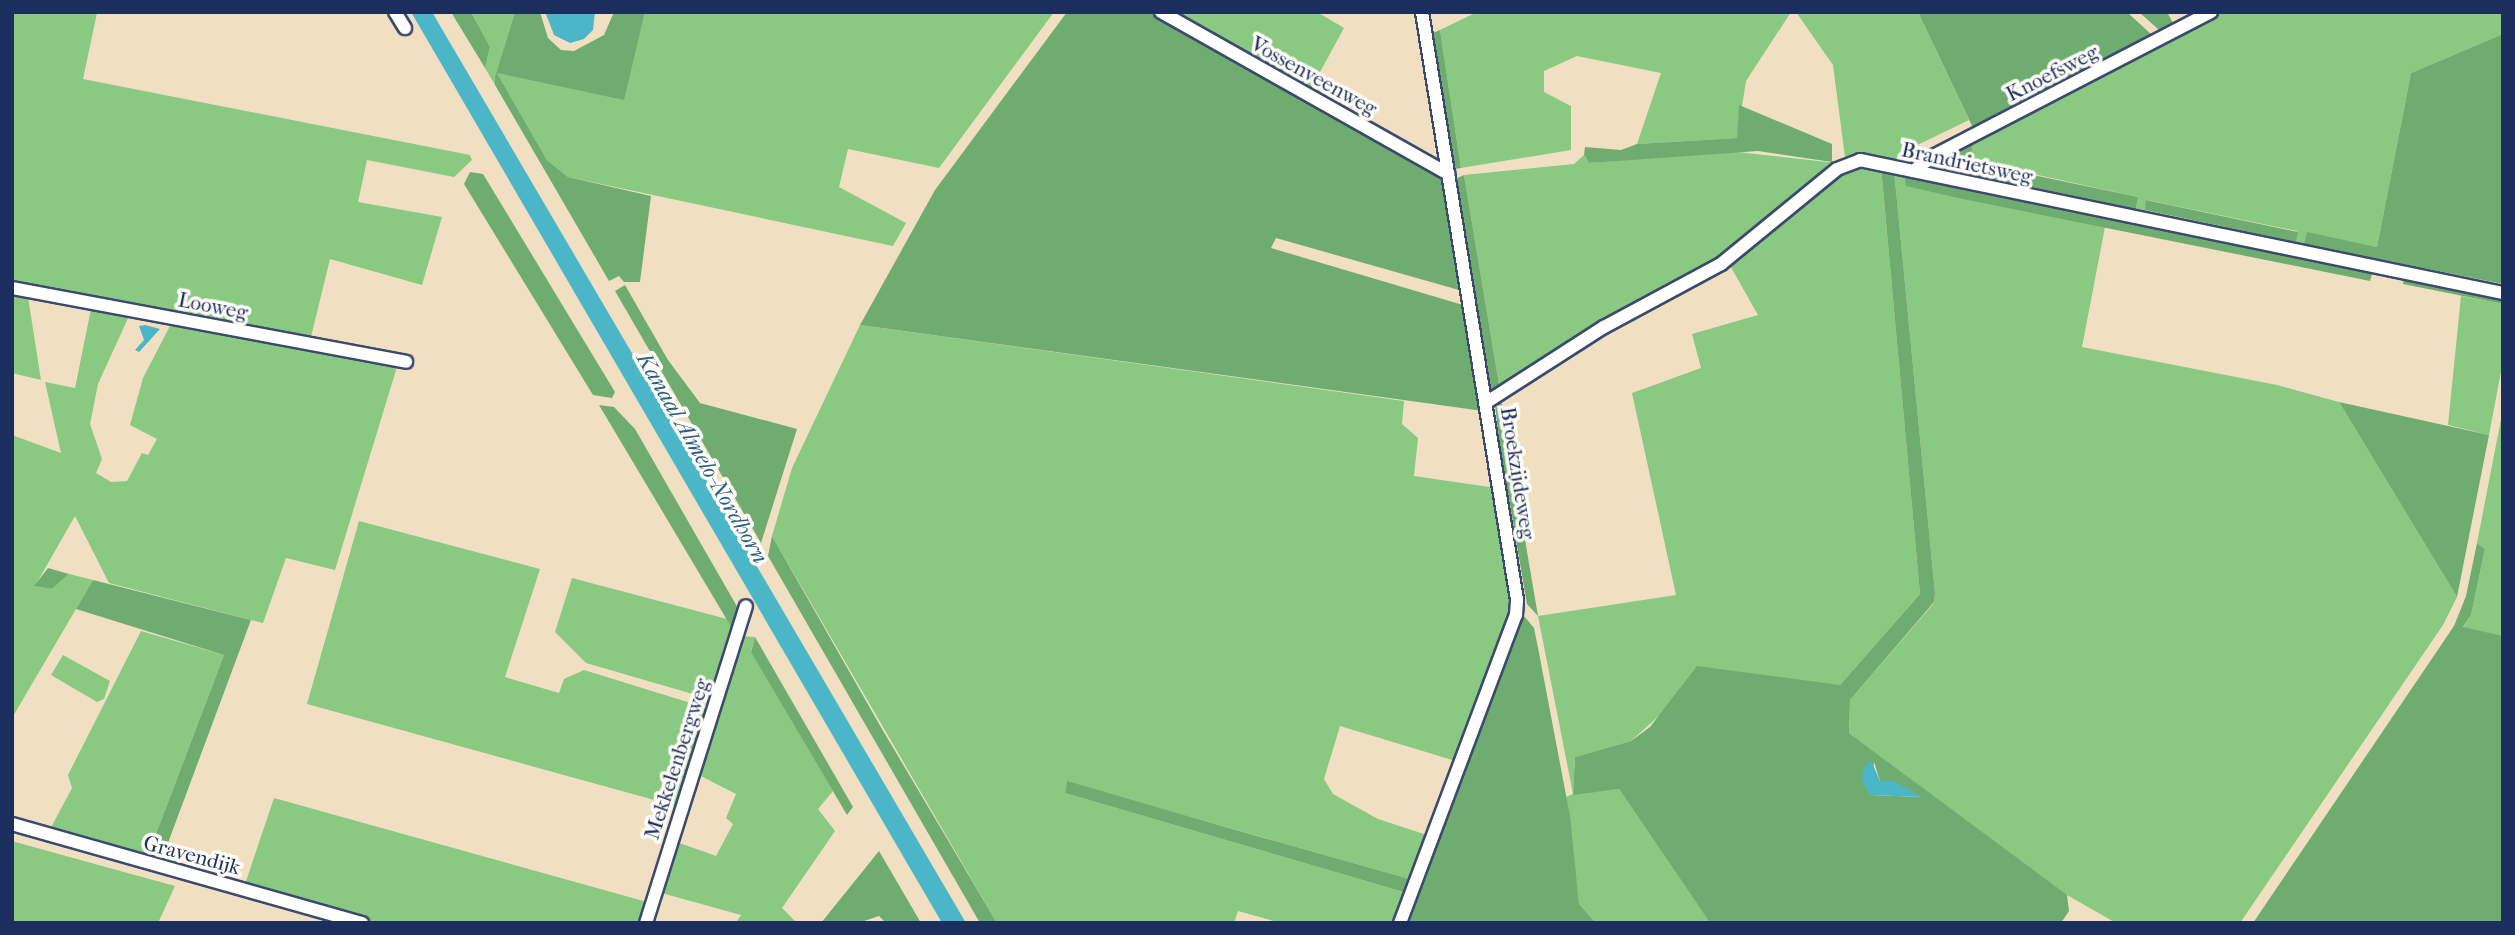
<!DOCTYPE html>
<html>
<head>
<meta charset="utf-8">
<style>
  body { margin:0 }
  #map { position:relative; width:2515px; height:935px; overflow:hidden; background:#f0e0c1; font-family:"IM FELL French Canon",serif }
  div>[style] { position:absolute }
  .green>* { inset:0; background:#89c981 }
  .forest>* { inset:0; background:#6ead6f }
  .water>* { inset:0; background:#4bb6c7 }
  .roads { filter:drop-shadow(2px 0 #3b4a6d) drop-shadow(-2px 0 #3b4a6d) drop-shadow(0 2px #3b4a6d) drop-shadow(0 -2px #3b4a6d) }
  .minor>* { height:12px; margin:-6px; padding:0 6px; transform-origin:6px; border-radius:6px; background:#fff }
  span { translate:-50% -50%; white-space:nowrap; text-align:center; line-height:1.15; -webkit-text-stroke:7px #fdfcf7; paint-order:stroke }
  .street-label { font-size:21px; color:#1b2f5e }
  .water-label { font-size:23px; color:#2c5e83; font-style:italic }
  .frame { position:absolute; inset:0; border:14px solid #1b2f5e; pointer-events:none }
</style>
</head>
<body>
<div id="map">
  <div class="green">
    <i style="clip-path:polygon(12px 12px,97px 13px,83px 79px,470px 155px,472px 160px,454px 177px,367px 160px,358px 202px,442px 217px,422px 285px,330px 259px,310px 341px,12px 285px)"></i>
    <i style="clip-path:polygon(471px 12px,515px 12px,497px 72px,623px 99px,645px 12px,1054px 12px,939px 168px,848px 149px,839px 187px,906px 223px,893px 246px,568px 177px,547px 160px,497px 73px,495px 85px,485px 68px,490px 47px)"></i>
    <i style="clip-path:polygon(1160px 12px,1317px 12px,1344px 28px,1308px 94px)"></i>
    <i style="clip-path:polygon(1477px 12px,1791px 12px,1746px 81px,1737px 138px,1637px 144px,1661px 73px,1577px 56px,1544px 71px,1544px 92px,1571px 106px,1571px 150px,1461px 168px,1440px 30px)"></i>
    <i style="clip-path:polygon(1796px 12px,1918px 12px,1969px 120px,1905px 151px,1904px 162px,1857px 153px,1845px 157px,1833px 65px)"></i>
    <i style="clip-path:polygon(2218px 12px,2503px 12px,2503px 34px,2411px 73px,2377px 247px,2308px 233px,2304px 244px,2296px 242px,2297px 231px,2147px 200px,2145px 210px,2136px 209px,2138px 197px,1974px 161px,1971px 140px)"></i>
    <i style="clip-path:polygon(1729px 151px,1836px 163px,1724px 254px,1641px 299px,1500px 390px,1464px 175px,1574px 164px,1584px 155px,1589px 163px)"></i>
    <i style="clip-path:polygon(1848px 164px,1881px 167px,1920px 594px,1840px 685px,1663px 712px,1631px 741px,1575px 757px,1573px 794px,1619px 789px,1710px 923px,1596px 923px,1579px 904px,1566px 797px,1573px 794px,1538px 616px,1676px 595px,1632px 393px,1701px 368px,1692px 334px,1758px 315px,1728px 262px)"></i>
    <i style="clip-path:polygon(1894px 170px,2015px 208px,2105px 227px,2082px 347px,2277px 385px,2339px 402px,2457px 597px,2443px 625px,2240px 923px,2116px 923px,2060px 891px,1849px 733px,1850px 700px,1934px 603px,1935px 593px)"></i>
    <i style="clip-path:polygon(12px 294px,28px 297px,41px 380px,12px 373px)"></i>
    <i style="clip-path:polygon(2461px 296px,2503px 304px,2503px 361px,2489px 435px,2448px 425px)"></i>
    <i style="clip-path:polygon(91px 309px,129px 316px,98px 384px,90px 424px,102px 459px,96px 473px,111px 482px,127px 481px,142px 453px,148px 455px,157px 439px,130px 425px,143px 378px,171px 324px,397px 367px,335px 570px,286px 558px,263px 623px,109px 583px,75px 516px,35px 586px,52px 589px,69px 574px,93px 580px,12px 718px,12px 435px,61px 453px,45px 382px,75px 388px)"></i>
    <i style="clip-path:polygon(860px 325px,1404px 401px,1402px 424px,1418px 438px,1414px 476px,1496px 488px,1514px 594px,1509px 632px,1459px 762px,1340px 726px,1324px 779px,1333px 794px,1378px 819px,1430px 836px,1413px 880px,1067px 782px,1065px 793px,1407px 893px,1397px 923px,1281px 923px,1238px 911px,1234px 923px,997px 923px,772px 536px,792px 468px)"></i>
    <i style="clip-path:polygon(2503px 409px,2503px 636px,2463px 628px,2471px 615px,2485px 549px,2477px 543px)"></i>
    <i style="clip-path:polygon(359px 521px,540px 569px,505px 677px,559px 693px,564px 679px,584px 670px,707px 708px,676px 806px,307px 704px)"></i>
    <i style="clip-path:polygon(572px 578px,727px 619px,733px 630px,710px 699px,586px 663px,555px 632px)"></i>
    <i style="clip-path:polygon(141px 631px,224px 655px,145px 863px,47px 835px,72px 788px,68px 775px)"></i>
    <i style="clip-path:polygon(738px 636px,755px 637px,751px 651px,833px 791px,818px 809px,835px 831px,782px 908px,797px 923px,736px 923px,741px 915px,658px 892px,674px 841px,716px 856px,733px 824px,726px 818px,736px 794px,695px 773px)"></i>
    <i style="clip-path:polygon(63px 655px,110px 681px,104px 699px,97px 702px,51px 675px)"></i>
    <i style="clip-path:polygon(274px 798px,647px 902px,641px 923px,360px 923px,243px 890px)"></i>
    <i style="clip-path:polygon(12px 841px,84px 861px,175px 886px,158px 923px,12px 923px)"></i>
  </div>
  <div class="forest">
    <i style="clip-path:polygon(451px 12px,471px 12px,490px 47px,485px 68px)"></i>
    <i style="clip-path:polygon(515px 12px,540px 12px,548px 38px,561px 50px,574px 51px,604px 35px,614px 12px,645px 12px,624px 100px,497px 73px,547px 160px,568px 177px,651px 196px,640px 282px,624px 282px,619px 276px,609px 281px,495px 85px,495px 77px)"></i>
    <i style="clip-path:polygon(1067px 12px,1150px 12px,1442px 179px,1459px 290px,1276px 238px,1271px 248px,1463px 305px,1483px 411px,860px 325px,935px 190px)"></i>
    <i style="clip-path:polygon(1918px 12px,2127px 12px,2152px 35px,1973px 128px)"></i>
    <i style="clip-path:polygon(2139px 12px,2167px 12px,2173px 23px,2159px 30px)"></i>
    <i style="clip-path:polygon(1440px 30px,1461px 168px,1455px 169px,1450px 167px,1430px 34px)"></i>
    <i style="clip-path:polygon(2503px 34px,2503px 284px,2304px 244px,2307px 232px,2377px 247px,2411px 73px)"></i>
    <i style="clip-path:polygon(1739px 105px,1832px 144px,1832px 162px,1758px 151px,1589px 163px,1584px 155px,1585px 147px,1621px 150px,1637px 144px,1737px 138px)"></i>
    <i style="clip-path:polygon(1971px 140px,1974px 161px,1980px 164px,2138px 197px,2136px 209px,1927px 165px)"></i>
    <i style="clip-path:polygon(evenodd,1881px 167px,1894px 170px,1935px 593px,1934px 602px,1850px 700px,1849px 733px,2067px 895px,2069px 911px,2061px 923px,1710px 923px,1619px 789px,1573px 795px,1575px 757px,1631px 741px,1650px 727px,1697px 666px,1840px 685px,1920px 594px,1881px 167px,1874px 762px,1880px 781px,1921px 797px,1870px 795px,1874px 762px)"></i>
    <i style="clip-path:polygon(470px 172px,483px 174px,615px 392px,612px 398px,593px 395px,464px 184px)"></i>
    <i style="clip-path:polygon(1904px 172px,2373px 271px,2370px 281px,1963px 199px,1906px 186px)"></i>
    <i style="clip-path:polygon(1464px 175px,1500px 390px,1490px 390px,1455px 179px)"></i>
    <i style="clip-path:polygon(2146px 200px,2298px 232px,2296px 242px,2145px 210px)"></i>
    <i style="clip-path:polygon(2404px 277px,2503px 297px,2503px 304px,2403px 284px)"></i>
    <i style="clip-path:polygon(625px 285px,668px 360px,700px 403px,797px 429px,761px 543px,615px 291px)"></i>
    <i style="clip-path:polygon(1501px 399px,1538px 616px,1527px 604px,1499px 441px,1495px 404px)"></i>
    <i style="clip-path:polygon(2339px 402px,2489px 435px,2457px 597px)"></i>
    <i style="clip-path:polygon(599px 405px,614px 407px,635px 429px,739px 610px,733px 630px)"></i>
    <i style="clip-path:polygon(772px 536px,882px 729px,997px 923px,980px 923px,768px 556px)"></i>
    <i style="clip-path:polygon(2477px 543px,2485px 549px,2471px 615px,2463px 627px,2503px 636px,2503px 923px,2253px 923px,2454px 626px,2466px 596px)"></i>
    <i style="clip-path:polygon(48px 568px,69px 574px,52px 589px,34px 586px)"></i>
    <i style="clip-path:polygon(93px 580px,251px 620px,159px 867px,145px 863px,224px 655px,76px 609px)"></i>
    <i style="clip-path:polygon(1524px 616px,1534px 628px,1539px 653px,1570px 816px,1579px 904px,1596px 923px,1407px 923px)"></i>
    <i style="clip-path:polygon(755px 637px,853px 807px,847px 815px,751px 652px)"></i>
    <i style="clip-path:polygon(1067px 781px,1222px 826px,1413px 880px,1407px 893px,1065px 793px)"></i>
    <i style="clip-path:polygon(879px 851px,921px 923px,886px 923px,879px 916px,861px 922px,821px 923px)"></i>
  </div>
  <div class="water">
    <i style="clip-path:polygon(411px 12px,432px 12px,966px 923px,942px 923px)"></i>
    <i style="clip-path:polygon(595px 12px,593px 30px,584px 39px,570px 43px,554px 35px,546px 14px)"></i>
    <i style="clip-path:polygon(145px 325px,160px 329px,139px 352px,135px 350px,144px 340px,139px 326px)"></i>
    <i style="clip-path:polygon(1871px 760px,1880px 781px,1893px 781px,1922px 797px,1870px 795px,1862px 781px,1863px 769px)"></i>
  </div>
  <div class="roads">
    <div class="minor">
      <i style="left:395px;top:12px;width:19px;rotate:58deg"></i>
      <i style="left:1161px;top:12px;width:330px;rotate:29.4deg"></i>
      <i style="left:1913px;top:171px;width:27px;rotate:-36deg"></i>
      <i style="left:1935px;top:155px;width:311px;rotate:-27.4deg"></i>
      <i style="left:12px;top:288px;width:401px;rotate:10.6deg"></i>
      <i style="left:1487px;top:402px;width:139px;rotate:-32.7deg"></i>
      <i style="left:1604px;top:327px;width:133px;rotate:-28.3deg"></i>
      <i style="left:1721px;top:264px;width:150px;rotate:-39.3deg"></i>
      <i style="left:1837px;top:169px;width:25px;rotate:-21deg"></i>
      <i style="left:1860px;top:160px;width:657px;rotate:11.69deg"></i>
      <i style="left:12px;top:824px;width:364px;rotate:15.8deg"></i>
      <i style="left:646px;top:923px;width:332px;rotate:-72.5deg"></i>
      <i style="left:1400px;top:923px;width:329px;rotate:-69.4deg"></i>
      <i style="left:1516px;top:615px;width:15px;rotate:-86deg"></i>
      <i style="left:1517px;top:600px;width:596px;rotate:-99.18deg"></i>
    </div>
  </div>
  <div class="street-label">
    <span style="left:2052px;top:73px;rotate:-27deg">Knoefsweg</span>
    <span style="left:1314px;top:76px;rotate:29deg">Vossenveenweg</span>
    <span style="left:1967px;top:163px;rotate:12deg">Brandrietsweg</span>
    <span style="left:213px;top:306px;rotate:11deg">Looweg</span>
    <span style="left:1518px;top:473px;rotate:81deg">Broekzijdeweg</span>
    <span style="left:677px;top:759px;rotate:-72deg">Mekkelenbergweg</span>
    <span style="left:192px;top:855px;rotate:15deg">Gravendijk</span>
  </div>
  <div class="water-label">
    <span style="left:702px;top:458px;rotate:60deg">Kanaal Almelo-Nordhorn</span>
  </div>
  <div class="frame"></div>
</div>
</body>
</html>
